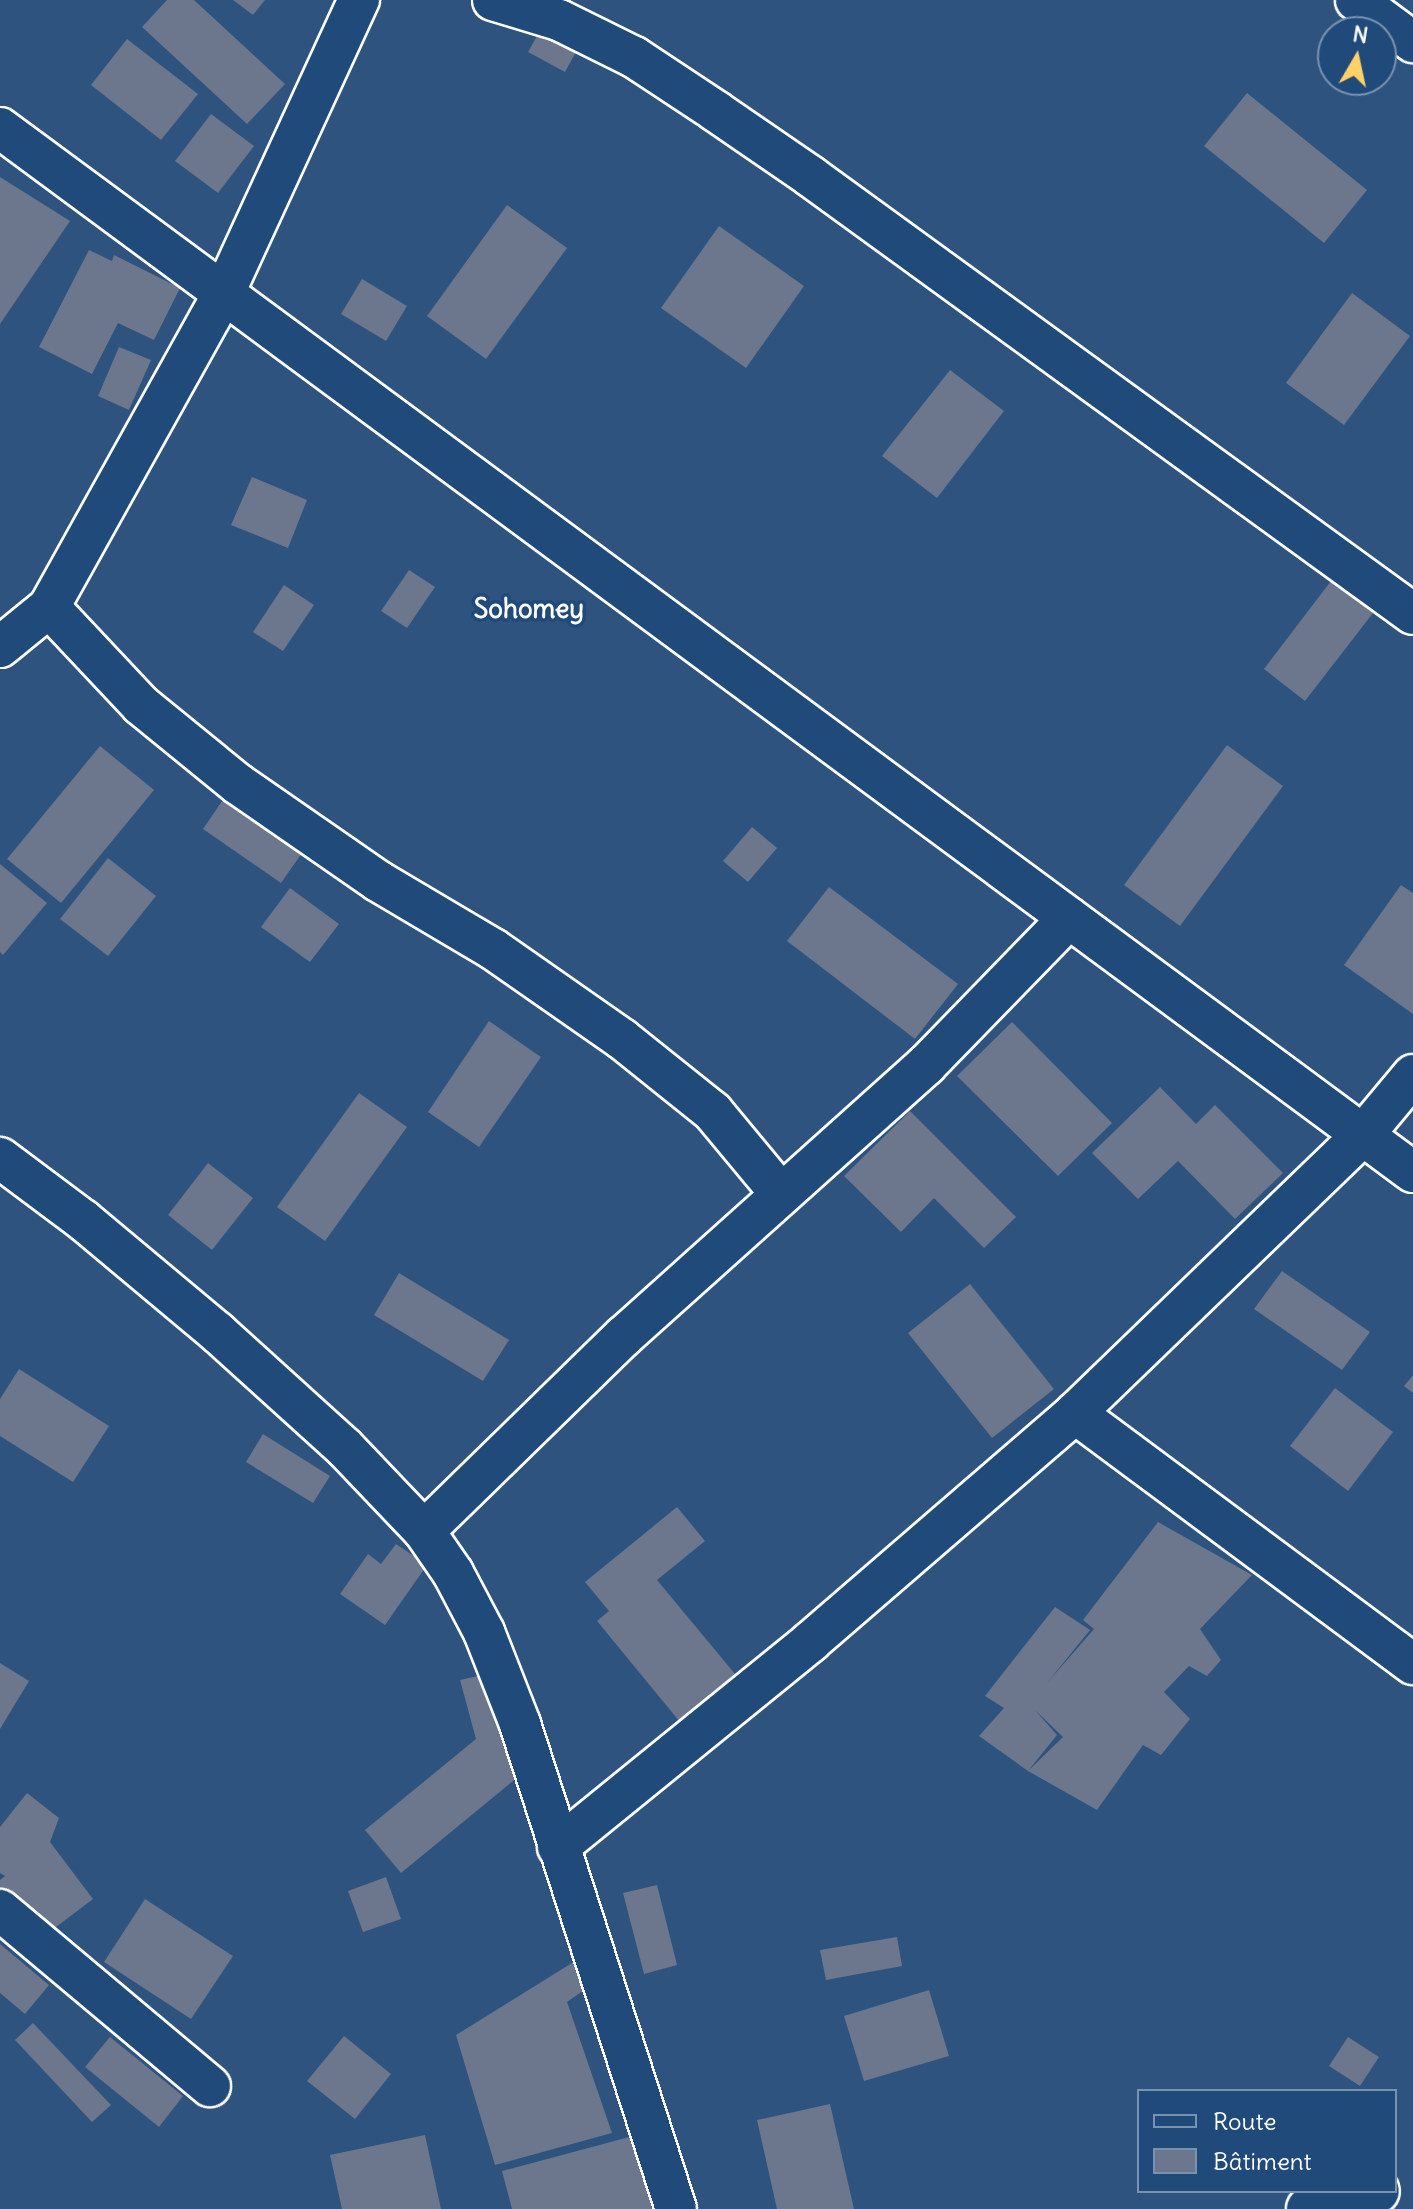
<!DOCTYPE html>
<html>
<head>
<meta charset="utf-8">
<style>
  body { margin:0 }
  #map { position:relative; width:1413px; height:2209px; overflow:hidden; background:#2e537e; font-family:Delius,sans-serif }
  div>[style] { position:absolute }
  .building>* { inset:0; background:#6c768c }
  .roads { filter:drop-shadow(2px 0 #fff) drop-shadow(-2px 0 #fff) drop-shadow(0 2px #fff) drop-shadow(0 -2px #fff) }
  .minor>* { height:40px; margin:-20px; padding:0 20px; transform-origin:20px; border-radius:20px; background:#1f4a7a }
  .tertiary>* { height:44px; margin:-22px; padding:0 22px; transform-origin:22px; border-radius:22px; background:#1f4a7a }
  span { translate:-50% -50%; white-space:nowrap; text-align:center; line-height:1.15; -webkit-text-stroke:7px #1f4a7a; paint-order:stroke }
  .quarter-label { font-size:26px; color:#fff; font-weight:700 }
  .legend { position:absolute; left:1137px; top:2089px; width:260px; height:104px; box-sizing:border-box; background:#1f4a7a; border:2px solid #7992af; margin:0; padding:10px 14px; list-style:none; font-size:24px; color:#fff }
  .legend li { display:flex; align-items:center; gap:16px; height:40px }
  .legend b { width:40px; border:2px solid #7992af }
  .north { position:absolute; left:1317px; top:16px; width:80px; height:80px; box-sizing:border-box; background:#1f4a7a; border:2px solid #7992af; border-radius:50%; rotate:9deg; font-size:22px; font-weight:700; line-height:32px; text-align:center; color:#fff }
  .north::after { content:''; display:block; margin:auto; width:28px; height:36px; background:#ffd166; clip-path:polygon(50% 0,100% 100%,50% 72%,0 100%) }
</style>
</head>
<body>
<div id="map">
  <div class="building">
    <i style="clip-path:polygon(167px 0,194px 0,285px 84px,247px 124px,142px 27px)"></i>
    <i style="clip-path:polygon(233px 0,265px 0,253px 15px)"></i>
    <i style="clip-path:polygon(546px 20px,582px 41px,565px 72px,528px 52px)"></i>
    <i style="clip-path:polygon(127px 39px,198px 94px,161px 140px,91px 85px)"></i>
    <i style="clip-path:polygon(1247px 93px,1367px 190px,1324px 243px,1204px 146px)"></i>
    <i style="clip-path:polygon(211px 114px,254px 146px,218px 193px,175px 161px)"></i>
    <i style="clip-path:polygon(0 177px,70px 221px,0 324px)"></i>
    <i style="clip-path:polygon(507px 205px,567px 248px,486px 359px,427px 316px)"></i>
    <i style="clip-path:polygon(719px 226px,804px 286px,746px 368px,661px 308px)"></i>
    <i style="clip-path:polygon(89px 250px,112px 261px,114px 255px,180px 288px,154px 340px,118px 323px,92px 374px,39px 347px)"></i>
    <i style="clip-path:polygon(362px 279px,407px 306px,386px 341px,341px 314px)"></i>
    <i style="clip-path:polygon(1352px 293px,1410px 336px,1344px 425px,1286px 383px)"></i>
    <i style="clip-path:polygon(119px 347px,151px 360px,129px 410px,98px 396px)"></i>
    <i style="clip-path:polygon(950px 370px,1004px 411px,937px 498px,882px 456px)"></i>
    <i style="clip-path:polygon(252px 477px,307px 500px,288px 548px,231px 525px)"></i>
    <i style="clip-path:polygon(409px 570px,435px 587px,407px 628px,381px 611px)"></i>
    <i style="clip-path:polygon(1331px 581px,1373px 613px,1305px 701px,1264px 669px)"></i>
    <i style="clip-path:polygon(284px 585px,314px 605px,283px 651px,253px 632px)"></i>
    <i style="clip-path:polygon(1227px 745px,1283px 786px,1180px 926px,1124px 885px)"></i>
    <i style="clip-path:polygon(100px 746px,154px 790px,61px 903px,7px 859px)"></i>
    <i style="clip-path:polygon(231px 788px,309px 843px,281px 883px,203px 829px)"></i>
    <i style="clip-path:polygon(752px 827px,777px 848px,748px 882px,723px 861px)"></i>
    <i style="clip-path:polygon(108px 858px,156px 896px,108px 956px,60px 919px)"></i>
    <i style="clip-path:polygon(0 864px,47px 903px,3px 955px,0 952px)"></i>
    <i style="clip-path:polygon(1401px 885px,1413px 893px,1413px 1014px,1344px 965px)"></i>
    <i style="clip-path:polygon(829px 887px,958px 984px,915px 1039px,787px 941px)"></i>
    <i style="clip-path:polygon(290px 888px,339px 924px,310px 962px,261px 927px)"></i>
    <i style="clip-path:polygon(489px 1021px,541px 1057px,479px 1147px,428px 1112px)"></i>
    <i style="clip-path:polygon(1012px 1022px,1112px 1123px,1058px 1176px,957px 1076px)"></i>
    <i style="clip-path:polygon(1160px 1087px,1196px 1124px,1215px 1105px,1283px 1173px,1235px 1219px,1178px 1161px,1138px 1199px,1092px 1153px)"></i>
    <i style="clip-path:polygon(359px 1093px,407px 1127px,325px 1241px,277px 1207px)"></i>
    <i style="clip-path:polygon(910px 1111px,1016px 1217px,984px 1248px,934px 1198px,901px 1232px,844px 1176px)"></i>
    <i style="clip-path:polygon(208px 1163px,253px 1198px,212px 1250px,168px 1215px)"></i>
    <i style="clip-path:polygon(1282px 1271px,1370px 1332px,1342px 1370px,1254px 1309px)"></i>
    <i style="clip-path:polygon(399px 1273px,509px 1340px,483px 1381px,374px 1315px)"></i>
    <i style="clip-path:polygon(970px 1284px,1054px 1389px,992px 1438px,908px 1333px)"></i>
    <i style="clip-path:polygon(19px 1369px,109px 1426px,73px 1482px,0 1436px,0 1399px)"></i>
    <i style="clip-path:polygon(1413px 1375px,1413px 1393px,1404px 1386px)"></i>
    <i style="clip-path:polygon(1335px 1388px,1393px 1432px,1348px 1491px,1290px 1446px)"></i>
    <i style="clip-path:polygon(263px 1434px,330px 1476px,313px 1503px,246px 1462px)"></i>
    <i style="clip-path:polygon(677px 1507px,705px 1541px,657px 1580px,745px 1686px,689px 1733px,597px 1621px,609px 1611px,585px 1582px)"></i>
    <i style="clip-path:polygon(1158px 1522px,1252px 1575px,1200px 1629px,1221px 1660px,1207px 1676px,1189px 1666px,1164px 1692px,1190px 1719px,1161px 1755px,1143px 1745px,1097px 1810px,1028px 1771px,1063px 1737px,1035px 1710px,1057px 1735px,1028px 1771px,979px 1736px,1004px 1708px,985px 1696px,1055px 1607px,1090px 1630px,1047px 1683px,1094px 1629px,1083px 1620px)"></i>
    <i style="clip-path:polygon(396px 1544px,427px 1565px,385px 1625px,340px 1594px,368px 1554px,381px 1564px)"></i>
    <i style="clip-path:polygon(0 1663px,29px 1681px,0 1729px)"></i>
    <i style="clip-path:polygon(487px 1674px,510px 1765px,519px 1776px,401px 1873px,365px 1830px,476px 1739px,460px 1680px)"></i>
    <i style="clip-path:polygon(27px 1793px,59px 1818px,50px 1842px,93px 1899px,39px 1940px,0 1888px,0 1880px,5px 1876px,0 1873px,0 1827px)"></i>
    <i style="clip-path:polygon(386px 1877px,401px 1919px,363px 1932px,348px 1891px)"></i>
    <i style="clip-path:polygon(657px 1885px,677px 1965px,644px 1974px,623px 1893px)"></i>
    <i style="clip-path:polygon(145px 1899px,233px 1956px,191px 2019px,104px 1962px)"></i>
    <i style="clip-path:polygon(897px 1937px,902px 1966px,826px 1980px,820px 1950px)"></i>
    <i style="clip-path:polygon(0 1944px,49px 1985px,25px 2014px,0 1993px)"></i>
    <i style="clip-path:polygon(580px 1958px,587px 1988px,567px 2002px,612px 2133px,495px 2165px,456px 2035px)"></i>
    <i style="clip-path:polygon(929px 1990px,949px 2056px,864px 2081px,844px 2016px)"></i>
    <i style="clip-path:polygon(33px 2023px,111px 2105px,92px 2122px,15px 2040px)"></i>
    <i style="clip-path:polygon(344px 2036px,391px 2074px,355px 2119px,307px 2081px)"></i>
    <i style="clip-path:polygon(110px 2037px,183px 2096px,159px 2127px,85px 2067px)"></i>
    <i style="clip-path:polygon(1348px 2037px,1379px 2057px,1360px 2086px,1329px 2066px)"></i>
    <i style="clip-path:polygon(830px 2104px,854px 2209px,777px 2209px,757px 2120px)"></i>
    <i style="clip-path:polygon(425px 2135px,441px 2209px,342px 2209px,330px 2155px)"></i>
    <i style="clip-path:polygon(633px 2136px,652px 2209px,512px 2209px,502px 2171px)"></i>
  </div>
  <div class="roads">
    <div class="minor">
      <i style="left:493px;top:0;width:69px;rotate:16.9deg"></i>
      <i style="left:559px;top:20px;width:84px;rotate:26.3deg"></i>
      <i style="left:634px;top:57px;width:100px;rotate:33.5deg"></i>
      <i style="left:717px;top:112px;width:113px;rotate:34.5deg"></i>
      <i style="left:810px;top:176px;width:745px;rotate:35.99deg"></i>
      <i style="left:1356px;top:0;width:71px;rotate:36.4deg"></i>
      <i style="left:0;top:128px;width:1757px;rotate:36.46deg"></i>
      <i style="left:49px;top:607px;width:134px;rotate:46.8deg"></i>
      <i style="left:141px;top:705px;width:125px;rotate:39.2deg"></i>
      <i style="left:238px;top:784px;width:170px;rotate:34.7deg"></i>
      <i style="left:378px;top:881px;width:134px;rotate:30.6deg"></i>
      <i style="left:493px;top:949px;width:157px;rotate:34.9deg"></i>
      <i style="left:622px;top:1039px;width:117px;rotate:38.7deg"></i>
      <i style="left:713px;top:1112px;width:107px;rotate:50.3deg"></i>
      <i style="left:0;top:647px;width:63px;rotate:-39.2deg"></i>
      <i style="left:49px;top:607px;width:359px;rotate:-60.9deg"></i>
      <i style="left:224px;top:293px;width:323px;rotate:-65.3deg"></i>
      <i style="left:0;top:1158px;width:104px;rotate:36.8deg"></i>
      <i style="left:83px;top:1220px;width:175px;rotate:39.9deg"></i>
      <i style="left:217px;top:1332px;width:171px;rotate:42.2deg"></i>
      <i style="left:344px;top:1447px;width:116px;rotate:46.4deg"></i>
      <i style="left:424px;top:1531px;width:51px;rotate:55.4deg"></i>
      <i style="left:453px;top:1573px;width:67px;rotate:62.3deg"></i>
      <i style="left:484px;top:1632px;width:99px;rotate:68.6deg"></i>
      <i style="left:520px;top:1724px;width:509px;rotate:72.17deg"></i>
      <i style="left:1075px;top:1413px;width:421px;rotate:36.6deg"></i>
      <i style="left:424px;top:1531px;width:279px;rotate:-44.3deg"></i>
      <i style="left:624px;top:1336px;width:406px;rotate:-41.9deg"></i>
      <i style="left:926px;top:1065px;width:205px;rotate:-45.8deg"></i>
      <i style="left:558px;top:1847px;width:325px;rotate:-39.1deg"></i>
      <i style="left:810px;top:1642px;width:350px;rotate:-40.8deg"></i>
      <i style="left:1075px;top:1413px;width:400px;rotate:-44deg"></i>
      <i style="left:1363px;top:1135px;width:78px;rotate:-50.2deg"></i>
      <i style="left:0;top:1910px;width:274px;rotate:40deg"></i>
    </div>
    <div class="tertiary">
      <i style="left:1309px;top:2209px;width:70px;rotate:-14.8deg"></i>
    </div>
  </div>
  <div class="quarter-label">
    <span style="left:529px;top:609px">Sohomey</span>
  </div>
  <ul class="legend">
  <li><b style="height:10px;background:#1f4a7a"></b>Route</li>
  <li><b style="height:22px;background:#6c768c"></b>Bâtiment</li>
  </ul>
  <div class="north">N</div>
</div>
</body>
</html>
